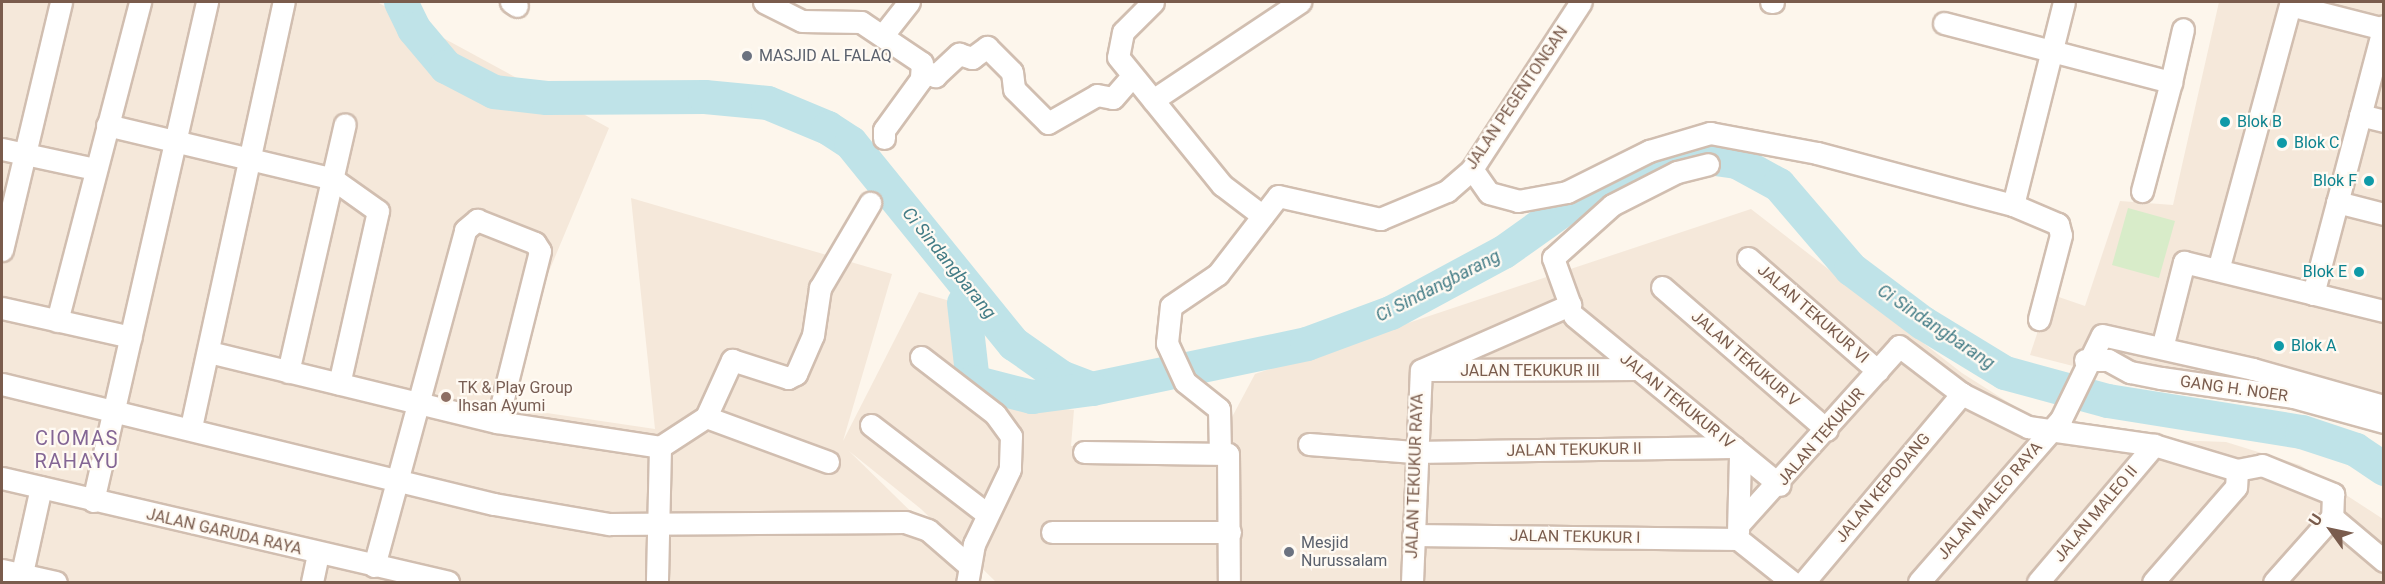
<!DOCTYPE html>
<html>
<head>
<meta charset="utf-8">
<style>
  body { margin:0 }
  #map { position:relative; width:2385px; height:584px; overflow:hidden; background:#fdf6ec; font-family:Roboto,sans-serif }
  div>[style] { position:absolute }
  .residential>* { inset:0; background:#f5e8da }
  .green>* { inset:0; background:#d8ecc9 }
  .river>* { height:34px; margin:-17px; padding:0 17px; transform-origin:17px; border-radius:17px; background:#bfe3e8 }
  .roads { filter:drop-shadow(2px 0 #d1beb0) drop-shadow(-2px 0 #d1beb0) drop-shadow(0 2px #d1beb0) drop-shadow(0 -2px #d1beb0) }
  .minor>* { height:21px; margin:-10.5px; padding:0 10.5px; transform-origin:10.5px; border-radius:10.5px; background:#fff }
  .dots>* { width:16px; height:16px; translate:-50% -50%; box-sizing:border-box; border:3px solid #fffaf3; border-radius:50% }
  span { translate:-50% -50%; white-space:nowrap; text-align:center; line-height:1.15; -webkit-text-stroke:4.5px #fffaf3; paint-order:stroke }
  .worship-label { font-size:16px; color:#5b616d }
  .left { translate:0 -50%; text-align:left }
  .street-label { font-size:16px; color:#7a5c4d }
  .culture-label { font-size:16px; color:#0d838f }
  .right { translate:-100% -50%; text-align:right }
  .education-label { font-size:16px; color:#785e54 }
  .water-label { font-size:18px; color:#437c86; font-style:italic }
  .quarter-label { font-size:20px; color:#846695; letter-spacing:1.5px }
  .frame { position:absolute; inset:0; border:3px solid #7a5c4d; pointer-events:none }
  .north { position:absolute; left:2301px; top:500px; width:60px; height:60px; -webkit-text-stroke:4px #fffaf3; paint-order:stroke; rotate:303deg; font-size:16px; font-weight:700; line-height:24px; text-align:center; color:#7a5c4d }
  .north::after { content:''; display:block; margin:auto; width:21px; height:27px; background:#7a5c4d; clip-path:polygon(50% 0,100% 100%,50% 72%,0 100%) }
</style>
</head>
<body>
<div id="map">
  <div class="residential">
    <i style="clip-path:polygon(2px 2px,377px 2px,609px 128px,493px 405px,655px 429px,631px 198px,892px 274px,843px 441px,919px 292px,950px 301px,960px 369px,973px 382px,1014px 404px,1074px 410px,1071px 446px,1216px 447px,1255px 374px,1751px 209px,1962px 373px,2061px 436px,2226px 442px,2300px 465px,2383px 519px,2383px 582px,996px 582px,921px 509px,849px 451px,983px 582px,2px 582px)"></i>
    <i style="clip-path:polygon(2219px 2px,2383px 2px,2383px 415px,2130px 365px,2086px 347px,2073px 366px,2030px 355px,2050px 294px,2085px 306px,2120px 201px,2173px 205px)"></i>
  </div>
  <div class="green">
    <i style="clip-path:polygon(2128px 208px,2175px 221px,2159px 278px,2112px 265px)"></i>
  </div>
  <div class="river">
    <i style="left:401px;top:2px;width:30px;rotate:64deg"></i>
    <i style="left:414px;top:29px;width:50px;rotate:49.9deg"></i>
    <i style="left:446px;top:67px;width:54px;rotate:27.5deg"></i>
    <i style="left:494px;top:92px;width:53px;rotate:6.5deg"></i>
    <i style="left:547px;top:98px;width:158px;rotate:-0.4deg"></i>
    <i style="left:705px;top:97px;width:63px;rotate:5.4deg"></i>
    <i style="left:768px;top:103px;width:65px;rotate:22.6deg"></i>
    <i style="left:828px;top:128px;width:27px;rotate:33deg"></i>
    <i style="left:851px;top:143px;width:259px;rotate:51deg"></i>
    <i style="left:1014px;top:344px;width:57px;rotate:35.1deg"></i>
    <i style="left:1061px;top:377px;width:33px;rotate:21deg"></i>
    <i style="left:1092px;top:389px;width:220px;rotate:-11.8deg"></i>
    <i style="left:1307px;top:344px;width:90px;rotate:-20.3deg"></i>
    <i style="left:1391px;top:313px;width:128px;rotate:-28.4deg"></i>
    <i style="left:1504px;top:252px;width:77px;rotate:-35.5deg"></i>
    <i style="left:1567px;top:207px;width:131px;rotate:-23.4deg"></i>
    <i style="left:1687px;top:155px;width:50px;rotate:8deg"></i>
    <i style="left:1737px;top:162px;width:48px;rotate:28.7deg"></i>
    <i style="left:1779px;top:185px;width:111px;rotate:49.4deg"></i>
    <i style="left:1851px;top:269px;width:90px;rotate:36.9deg"></i>
    <i style="left:1923px;top:323px;width:96px;rotate:31.4deg"></i>
    <i style="left:2005px;top:373px;width:107px;rotate:15.2deg"></i>
    <i style="left:2108px;top:401px;width:196px;rotate:9.1deg"></i>
    <i style="left:2302px;top:432px;width:57px;rotate:18.4deg"></i>
    <i style="left:2356px;top:450px;width:34px;rotate:34deg"></i>
    <i style="left:964px;top:303px;width:80px;rotate:83.5deg"></i>
    <i style="left:973px;top:382px;width:61px;rotate:14.3deg"></i>
    <i style="left:1032px;top:397px;width:61px;rotate:-7.6deg"></i>
  </div>
  <div class="roads">
    <div class="minor">
      <i style="left:511px;top:2px;width:7px;rotate:34deg"></i>
      <i style="left:764px;top:2px;width:42px;rotate:26.6deg"></i>
      <i style="left:802px;top:21px;width:59px;rotate:1deg"></i>
      <i style="left:861px;top:22px;width:73px;rotate:33.9deg"></i>
      <i style="left:922px;top:63px;width:16px;rotate:94deg"></i>
      <i style="left:921px;top:79px;width:63px;rotate:126deg"></i>
      <i style="left:884px;top:130px;width:8px;rotate:90deg"></i>
      <i style="left:1153px;top:2px;width:42px;rotate:135deg"></i>
      <i style="left:1123px;top:32px;width:25px;rotate:101deg"></i>
      <i style="left:1118px;top:57px;width:165px;rotate:50.9deg"></i>
      <i style="left:1222px;top:185px;width:51px;rotate:37.1deg"></i>
      <i style="left:1771px;top:2px;width:2px"></i>
      <i style="left:2290px;top:5px;width:97px;rotate:14.3deg"></i>
      <i style="left:1944px;top:23px;width:235px;rotate:14.6deg"></i>
      <i style="left:2171px;top:82px;width:113px;rotate:104.9deg"></i>
      <i style="left:883px;top:35px;width:42px;rotate:-51.8deg"></i>
      <i style="left:924px;top:70px;width:13px;rotate:29deg"></i>
      <i style="left:935px;top:76px;width:33px;rotate:-43deg"></i>
      <i style="left:959px;top:54px;width:14px;rotate:17deg"></i>
      <i style="left:972px;top:58px;width:19px;rotate:-36deg"></i>
      <i style="left:987px;top:47px;width:35px;rotate:45deg"></i>
      <i style="left:1012px;top:72px;width:17px;rotate:83deg"></i>
      <i style="left:1014px;top:89px;width:48px;rotate:45deg"></i>
      <i style="left:1048px;top:123px;width:56px;rotate:-29.7deg"></i>
      <i style="left:1097px;top:95px;width:16px;rotate:11deg"></i>
      <i style="left:1113px;top:98px;width:29px;rotate:-49deg"></i>
      <i style="left:2171px;top:82px;width:54px;rotate:-77.2deg"></i>
      <i style="left:1153px;top:100px;width:177px;rotate:-33.7deg"></i>
      <i style="left:2360px;top:115px;width:25px;rotate:14deg"></i>
      <i style="left:107px;top:125px;width:232px;rotate:13.4deg"></i>
      <i style="left:333px;top:179px;width:55px;rotate:35.4deg"></i>
      <i style="left:378px;top:211px;width:177px;rotate:102.7deg"></i>
      <i style="left:2px;top:149px;width:95px;rotate:12.1deg"></i>
      <i style="left:1472px;top:169px;width:29px;rotate:55deg"></i>
      <i style="left:1489px;top:193px;width:30px;rotate:15deg"></i>
      <i style="left:1518px;top:201px;width:50px;rotate:-10.4deg"></i>
      <i style="left:1567px;top:192px;width:92px;rotate:-26.6deg"></i>
      <i style="left:1649px;top:151px;width:64px;rotate:-16.4deg"></i>
      <i style="left:1710px;top:133px;width:109px;rotate:10.6deg"></i>
      <i style="left:1817px;top:153px;width:203px;rotate:14.9deg"></i>
      <i style="left:2013px;top:205px;width:49px;rotate:22.9deg"></i>
      <i style="left:2058px;top:224px;width:11px;rotate:75deg"></i>
      <i style="left:2061px;top:235px;width:87px;rotate:104.7deg"></i>
      <i style="left:2337px;top:202px;width:49px;rotate:14.3deg"></i>
      <i style="left:2013px;top:205px;width:209px;rotate:-75.9deg"></i>
      <i style="left:2px;top:250px;width:255px;rotate:-76.6deg"></i>
      <i style="left:1748px;top:258px;width:172px;rotate:41deg"></i>
      <i style="left:2218px;top:270px;width:278px;rotate:-74.8deg"></i>
      <i style="left:1662px;top:287px;width:218px;rotate:40.9deg"></i>
      <i style="left:2313px;top:294px;width:277px;rotate:-75.2deg"></i>
      <i style="left:2px;top:308px;width:132px;rotate:12.7deg"></i>
      <i style="left:1574px;top:316px;width:266px;rotate:39.4deg"></i>
      <i style="left:57px;top:321px;width:330px;rotate:-75.4deg"></i>
      <i style="left:2162px;top:348px;width:89px;rotate:-75.7deg"></i>
      <i style="left:2184px;top:262px;width:206px;rotate:13.8deg"></i>
      <i style="left:209px;top:352px;width:296px;rotate:13.7deg"></i>
      <i style="left:497px;top:422px;width:165px;rotate:8.7deg"></i>
      <i style="left:660px;top:447px;width:135px;rotate:91.3deg"></i>
      <i style="left:921px;top:357px;width:93px;rotate:37.6deg"></i>
      <i style="left:995px;top:414px;width:27px;rotate:54deg"></i>
      <i style="left:1011px;top:436px;width:33px;rotate:92deg"></i>
      <i style="left:1010px;top:469px;width:83px;rotate:115.6deg"></i>
      <i style="left:974px;top:544px;width:39px;rotate:100deg"></i>
      <i style="left:2085px;top:360px;width:23px"></i>
      <i style="left:2108px;top:360px;width:25px;rotate:29deg"></i>
      <i style="left:2130px;top:372px;width:32px;rotate:11deg"></i>
      <i style="left:2161px;top:378px;width:133px;rotate:8.2deg"></i>
      <i style="left:2293px;top:397px;width:94px;rotate:15.4deg"></i>
      <i style="left:1421px;top:370px;width:163px;rotate:-23.6deg"></i>
      <i style="left:1570px;top:305px;width:50px;rotate:-109.9deg"></i>
      <i style="left:1553px;top:258px;width:79px;rotate:-41.9deg"></i>
      <i style="left:1612px;top:205px;width:73px;rotate:-26.9deg"></i>
      <i style="left:1677px;top:172px;width:32px;rotate:-14deg"></i>
      <i style="left:1428px;top:370px;width:211px;rotate:-0.3deg"></i>
      <i style="left:288px;top:372px;width:254px;rotate:-77.1deg"></i>
      <i style="left:2px;top:384px;width:506px;rotate:13.71deg"></i>
      <i style="left:494px;top:504px;width:117px;rotate:9.9deg"></i>
      <i style="left:609px;top:524px;width:296px;rotate:-0.4deg"></i>
      <i style="left:905px;top:522px;width:24px;rotate:19deg"></i>
      <i style="left:928px;top:530px;width:52px;rotate:41.1deg"></i>
      <i style="left:706px;top:417px;width:130px;rotate:20.2deg"></i>
      <i style="left:871px;top:425px;width:146px;rotate:37.5deg"></i>
      <i style="left:191px;top:427px;width:435px;rotate:-77.7deg"></i>
      <i style="left:1309px;top:444px;width:105px;rotate:4.4deg"></i>
      <i style="left:1414px;top:452px;width:320px;rotate:-0.9deg"></i>
      <i style="left:660px;top:447px;width:55px;rotate:-33.1deg"></i>
      <i style="left:706px;top:417px;width:63px;rotate:-65.5deg"></i>
      <i style="left:732px;top:360px;width:59px;rotate:17.8deg"></i>
      <i style="left:788px;top:378px;width:9px;rotate:-27deg"></i>
      <i style="left:796px;top:374px;width:43px;rotate:-66.4deg"></i>
      <i style="left:813px;top:335px;width:48px;rotate:-81.5deg"></i>
      <i style="left:820px;top:288px;width:99px;rotate:-59.5deg"></i>
      <i style="left:1084px;top:452px;width:144px;rotate:0.8deg"></i>
      <i style="left:1228px;top:454px;width:128px;rotate:89.6deg"></i>
      <i style="left:1220px;top:453px;width:44px;rotate:-91.3deg"></i>
      <i style="left:1219px;top:409px;width:43px;rotate:-141.5deg"></i>
      <i style="left:1185px;top:382px;width:43px;rotate:-114.8deg"></i>
      <i style="left:1167px;top:343px;width:37px;rotate:-84deg"></i>
      <i style="left:1171px;top:306px;width:57px;rotate:-34.2deg"></i>
      <i style="left:1218px;top:274px;width:98px;rotate:-52.4deg"></i>
      <i style="left:1278px;top:196px;width:105px;rotate:12.7deg"></i>
      <i style="left:1380px;top:219px;width:73px;rotate:-22.7deg"></i>
      <i style="left:1447px;top:191px;width:33px;rotate:-41deg"></i>
      <i style="left:1472px;top:169px;width:199px;rotate:-56.9deg"></i>
      <i style="left:2237px;top:470px;width:25px;rotate:-11deg"></i>
      <i style="left:2262px;top:465px;width:77px;rotate:22.2deg"></i>
      <i style="left:2333px;top:494px;width:23px;rotate:92deg"></i>
      <i style="left:2332px;top:517px;width:87px;rotate:131.7deg"></i>
      <i style="left:2px;top:478px;width:458px;rotate:13.1deg"></i>
      <i style="left:93px;top:501px;width:512px;rotate:-77.13deg"></i>
      <i style="left:2332px;top:517px;width:68px;rotate:40.2deg"></i>
      <i style="left:1739px;top:524px;width:239px;rotate:-48deg"></i>
      <i style="left:1899px;top:346px;width:79px;rotate:37.3deg"></i>
      <i style="left:1962px;top:394px;width:74px;rotate:26.6deg"></i>
      <i style="left:2028px;top:427px;width:127px;rotate:8.1deg"></i>
      <i style="left:2154px;top:445px;width:87px;rotate:16.8deg"></i>
      <i style="left:2237px;top:470px;width:17px;rotate:93deg"></i>
      <i style="left:2236px;top:487px;width:126px;rotate:131.1deg"></i>
      <i style="left:1052px;top:532px;width:178px"></i>
      <i style="left:1738px;top:532px;width:79px;rotate:-88.5deg"></i>
      <i style="left:1413px;top:535px;width:325px;rotate:0.7deg"></i>
      <i style="left:1738px;top:539px;width:69px;rotate:38.5deg"></i>
      <i style="left:374px;top:566px;width:348px;rotate:-74.8deg"></i>
      <i style="left:465px;top:230px;width:16px;rotate:-40deg"></i>
      <i style="left:477px;top:220px;width:62px;rotate:21.6deg"></i>
      <i style="left:535px;top:243px;width:9px;rotate:58deg"></i>
      <i style="left:540px;top:251px;width:176px;rotate:104.1deg"></i>
      <i style="left:2px;top:570px;width:55px;rotate:12.5deg"></i>
      <i style="left:20px;top:582px;width:97px;rotate:-77.5deg"></i>
      <i style="left:312px;top:582px;width:29px;rotate:-78deg"></i>
      <i style="left:1412px;top:582px;width:212px;rotate:-87.6deg"></i>
      <i style="left:1804px;top:582px;width:246px;rotate:-50deg"></i>
      <i style="left:1919px;top:582px;width:216px;rotate:-48.9deg"></i>
      <i style="left:2061px;top:419px;width:93px;rotate:-64deg"></i>
      <i style="left:2102px;top:335px;width:155px;rotate:12.7deg"></i>
      <i style="left:2253px;top:369px;width:136px;rotate:15.8deg"></i>
      <i style="left:2038px;top:582px;width:180px;rotate:-49.7deg"></i>
    </div>
  </div>
  <div class="dots">
    <i style="left:747px;top:56px;background:#6b7280"></i>
    <i style="left:2225px;top:122px;background:#0f9aa8"></i>
    <i style="left:2282px;top:143px;background:#0f9aa8"></i>
    <i style="left:2369px;top:181px;background:#0f9aa8"></i>
    <i style="left:2359px;top:272px;background:#0f9aa8"></i>
    <i style="left:2279px;top:346px;background:#0f9aa8"></i>
    <i style="left:446px;top:397px;background:#8d6e63"></i>
    <i style="left:1289px;top:552px;background:#6b7280"></i>
  </div>
  <div class="worship-label">
    <span class="left" style="left:759px;top:56px">MASJID AL FALAQ</span>
    <span class="left" style="left:1301px;top:552px">Mesjid<br>Nurussalam</span>
  </div>
  <div class="street-label">
    <span style="left:1517px;top:98px;rotate:-56deg">JALAN PEGENTONGAN</span>
    <span style="left:1813px;top:314px;rotate:41deg">JALAN TEKUKUR VI</span>
    <span style="left:1745px;top:359px;rotate:41deg">JALAN TEKUKUR V</span>
    <span style="left:1530px;top:371px">JALAN TEKUKUR III</span>
    <span style="left:2234px;top:389px;rotate:8deg">GANG H. NOER</span>
    <span style="left:1677px;top:401px;rotate:39deg">JALAN TEKUKUR IV</span>
    <span style="left:1821px;top:437px;rotate:-49deg">JALAN TEKUKUR</span>
    <span style="left:1574px;top:450px;rotate:-1deg">JALAN TEKUKUR II</span>
    <span style="left:1415px;top:476px;rotate:-88deg">JALAN TEKUKUR RAYA</span>
    <span style="left:1883px;top:488px;rotate:-50deg">JALAN KEPODANG</span>
    <span style="left:1990px;top:501px;rotate:-49deg">JALAN MALEO RAYA</span>
    <span style="left:2096px;top:514px;rotate:-50deg">JALAN MALEO II</span>
    <span style="left:224px;top:532px;rotate:13deg">JALAN GARUDA RAYA</span>
    <span style="left:1575px;top:537px;rotate:1deg">JALAN TEKUKUR I</span>
  </div>
  <div class="culture-label">
    <span class="left" style="left:2237px;top:122px">Blok B</span>
    <span class="left" style="left:2294px;top:143px">Blok C</span>
    <span class="right" style="left:2357px;top:181px">Blok F</span>
    <span class="right" style="left:2347px;top:272px">Blok E</span>
    <span class="left" style="left:2291px;top:346px">Blok A</span>
  </div>
  <div class="education-label">
    <span class="left" style="left:458px;top:397px">TK &amp; Play Group<br>Ihsan Ayumi</span>
  </div>
  <div class="water-label">
    <span style="left:949px;top:263px;rotate:51deg">Ci Sindangbarang</span>
    <span style="left:1438px;top:286px;rotate:-27deg">Ci Sindangbarang</span>
    <span style="left:1936px;top:327px;rotate:34deg">Ci Sindangbarang</span>
  </div>
  <div class="quarter-label">
    <span style="left:77px;top:450px">CIOMAS<br>RAHAYU</span>
  </div>
  <div class="frame"></div>
  <div class="north">U</div>
</div>
</body>
</html>
